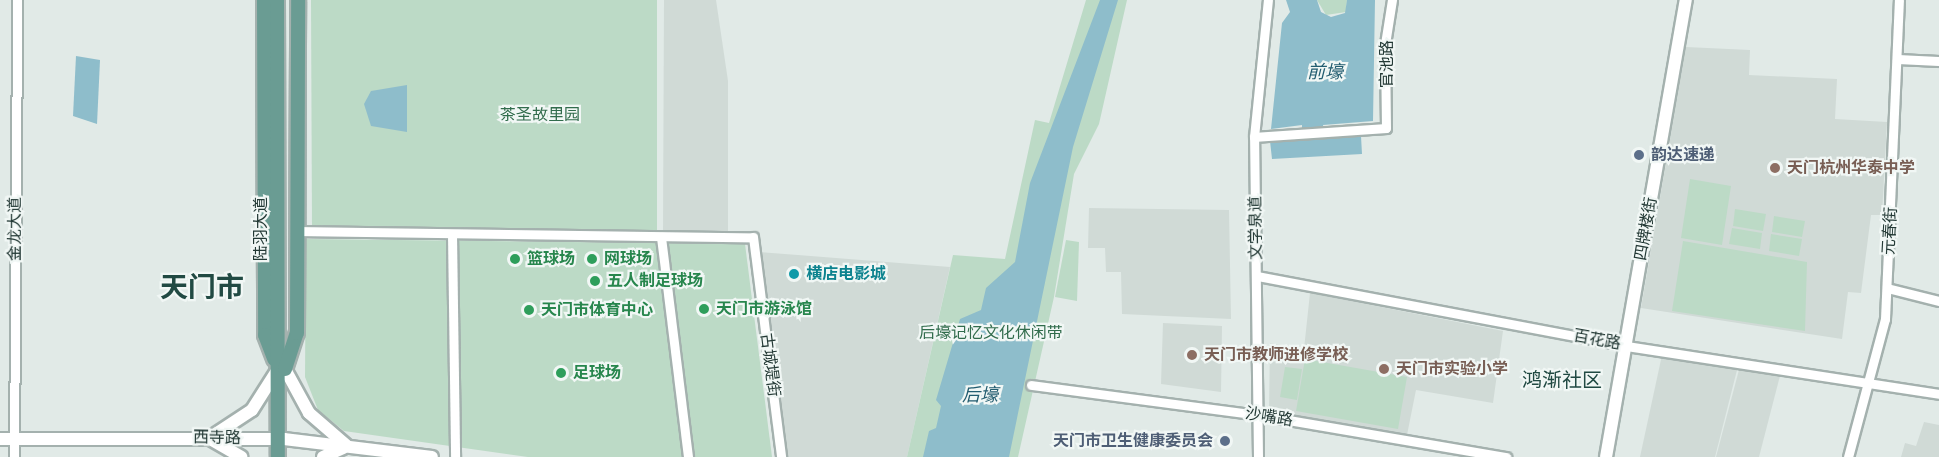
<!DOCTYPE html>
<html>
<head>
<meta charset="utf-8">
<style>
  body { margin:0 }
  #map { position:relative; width:1939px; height:457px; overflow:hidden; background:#e1eae7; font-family:"Public Sans","Noto Sans SC",sans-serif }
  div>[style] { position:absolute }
  .built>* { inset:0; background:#d0dad6 }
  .green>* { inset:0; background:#bcdac6 }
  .water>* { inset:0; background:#8ebdcb }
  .roads { filter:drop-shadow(2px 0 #a4b1ae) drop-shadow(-2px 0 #a4b1ae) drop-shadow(0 2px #a4b1ae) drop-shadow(0 -2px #a4b1ae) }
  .street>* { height:9px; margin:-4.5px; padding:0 4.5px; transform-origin:4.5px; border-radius:4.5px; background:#fff }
  .secondary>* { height:12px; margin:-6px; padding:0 6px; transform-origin:6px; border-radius:6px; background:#fff }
  .primary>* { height:14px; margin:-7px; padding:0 7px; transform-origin:7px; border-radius:7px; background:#6a9c93 }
  .dots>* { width:16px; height:16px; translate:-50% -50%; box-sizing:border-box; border:3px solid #f1f7f5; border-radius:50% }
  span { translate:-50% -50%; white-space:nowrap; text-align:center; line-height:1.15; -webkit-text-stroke:4.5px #f1f7f5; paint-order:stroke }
  .street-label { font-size:16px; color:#233935 }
  .park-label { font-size:16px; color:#316c4c }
  .service-label { font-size:16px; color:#4e5e75; font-weight:700 }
  .left { translate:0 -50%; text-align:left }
  .right { translate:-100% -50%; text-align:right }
  .education-label { font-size:16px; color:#785e54; font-weight:700 }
  .leisure-label { font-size:16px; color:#27864d; font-weight:700 }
  .culture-label { font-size:16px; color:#0d838f; font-weight:700 }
  .water-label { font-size:18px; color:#235d70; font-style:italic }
  .quarter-label { font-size:20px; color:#214a43 }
  .town-label { font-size:28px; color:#214a43; font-weight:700 }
</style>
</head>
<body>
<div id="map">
  <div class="built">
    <i style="clip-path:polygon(664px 0,716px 0,728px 81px,728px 233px,663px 232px)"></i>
    <i style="clip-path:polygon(1686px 47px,1750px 50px,1749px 75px,1837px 79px,1835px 119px,1887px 122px,1882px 215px,1871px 215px,1861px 293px,1848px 292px,1842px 339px,1641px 308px)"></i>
    <i style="clip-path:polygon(1089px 208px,1229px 210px,1231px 319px,1122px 314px,1121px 272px,1106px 272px,1105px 248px,1088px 248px)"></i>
    <i style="clip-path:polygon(760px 252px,950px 267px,907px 457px,785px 457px)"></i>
    <i style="clip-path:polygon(1310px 293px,1503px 331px,1493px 403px,1416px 390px,1407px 435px,1269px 411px,1270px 343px,1304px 349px)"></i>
    <i style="clip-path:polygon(1163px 323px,1222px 326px,1221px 392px,1161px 384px)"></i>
    <i style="clip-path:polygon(1662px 355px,1738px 366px,1715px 457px,1640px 457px)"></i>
    <i style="clip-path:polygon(1740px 366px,1781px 372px,1759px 457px,1716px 457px)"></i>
    <i style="clip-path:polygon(1924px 422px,1939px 425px,1939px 457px,1901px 457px,1905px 443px,1916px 446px)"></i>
  </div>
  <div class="green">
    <i style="clip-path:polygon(311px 0,657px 0,657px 232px,312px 228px)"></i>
    <i style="clip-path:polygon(1086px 0,1127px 0,1099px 124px,1074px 174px,1054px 297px,1018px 457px,907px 457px,953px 255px,1005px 259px,1035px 120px,1049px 123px)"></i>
    <i style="clip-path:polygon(1317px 0,1347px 0,1346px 12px,1326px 15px)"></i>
    <i style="clip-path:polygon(1690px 179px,1731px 186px,1722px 245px,1681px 238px)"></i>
    <i style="clip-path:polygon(1735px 209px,1766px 214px,1763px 231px,1733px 226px)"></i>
    <i style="clip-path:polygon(1774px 216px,1805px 221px,1802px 237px,1772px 232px)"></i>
    <i style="clip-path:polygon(1732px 228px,1762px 233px,1760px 249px,1729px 244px)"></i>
    <i style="clip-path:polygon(1771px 234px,1802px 239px,1799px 256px,1769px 251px)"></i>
    <i style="clip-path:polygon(306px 239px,745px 244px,772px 457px,528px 457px,344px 431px,318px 410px,305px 377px)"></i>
    <i style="clip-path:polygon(1066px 240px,1079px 242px,1077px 301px,1055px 297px)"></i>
    <i style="clip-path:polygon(1683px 241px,1807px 262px,1805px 331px,1672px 311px)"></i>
    <i style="clip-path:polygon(1305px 359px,1407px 377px,1398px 429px,1296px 411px)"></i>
    <i style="clip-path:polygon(1285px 367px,1302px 369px,1297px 400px,1280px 397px)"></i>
  </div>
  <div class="water">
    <i style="clip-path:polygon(1100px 0,1118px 0,1073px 147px,1009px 457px,923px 457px,929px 431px,936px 428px,941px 406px,936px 400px,960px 319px,981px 310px,986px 288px,1015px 262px,1030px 183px)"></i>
    <i style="clip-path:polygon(1286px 0,1317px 0,1321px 12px,1331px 17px,1345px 13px,1347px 0,1375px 0,1373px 121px,1323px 125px,1324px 138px,1361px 136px,1362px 154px,1272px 159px,1270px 141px,1302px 139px,1302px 125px,1271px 129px,1282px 23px,1290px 12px)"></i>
    <i style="clip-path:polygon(76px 56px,100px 60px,97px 124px,73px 116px)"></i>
    <i style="clip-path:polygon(407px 85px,407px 132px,371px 126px,364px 104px,371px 91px)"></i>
  </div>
  <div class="roads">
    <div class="street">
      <i style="left:1897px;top:59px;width:42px;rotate:2.7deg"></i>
      <i style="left:1254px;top:137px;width:132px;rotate:-3.9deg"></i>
      <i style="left:1386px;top:128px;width:84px;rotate:-90.7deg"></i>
      <i style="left:1385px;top:44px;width:45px;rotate:-81deg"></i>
      <i style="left:299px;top:231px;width:454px;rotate:0.8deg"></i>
      <i style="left:753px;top:237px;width:222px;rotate:82.7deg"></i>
      <i style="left:452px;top:234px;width:223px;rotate:89.2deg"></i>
      <i style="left:661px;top:237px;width:222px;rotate:83deg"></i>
      <i style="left:1257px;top:276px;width:376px;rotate:10.7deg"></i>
      <i style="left:1626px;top:346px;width:317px;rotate:8.7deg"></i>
      <i style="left:1887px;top:288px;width:54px;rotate:14deg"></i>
      <i style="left:1031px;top:385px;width:230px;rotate:7.5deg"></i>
      <i style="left:1259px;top:415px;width:251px;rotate:9.7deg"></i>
      <i style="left:14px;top:457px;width:457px;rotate:-89.6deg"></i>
      <i style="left:1258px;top:457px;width:320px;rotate:-90.7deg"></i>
      <i style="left:1254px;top:137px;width:138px;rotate:-84.2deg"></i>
      <i style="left:1848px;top:457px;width:143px;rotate:-75deg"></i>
      <i style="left:1885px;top:319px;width:319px;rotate:-87.5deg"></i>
    </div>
    <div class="secondary">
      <i style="left:285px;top:369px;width:50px;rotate:61.4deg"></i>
      <i style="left:309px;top:413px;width:49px;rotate:40.9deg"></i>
      <i style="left:214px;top:435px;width:45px;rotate:-33.3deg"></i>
      <i style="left:252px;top:410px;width:49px;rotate:-57.6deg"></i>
      <i style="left:0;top:439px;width:284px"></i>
      <i style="left:284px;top:439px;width:149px;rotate:6.9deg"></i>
      <i style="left:212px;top:440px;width:34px;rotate:30deg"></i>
      <i style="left:323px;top:457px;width:22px;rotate:-24deg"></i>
      <i style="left:1606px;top:457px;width:464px;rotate:-80.1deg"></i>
    </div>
    <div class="primary">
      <i style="left:264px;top:0;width:335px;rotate:89.8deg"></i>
      <i style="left:265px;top:335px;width:26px;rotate:69deg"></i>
      <i style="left:277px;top:0;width:457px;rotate:89.9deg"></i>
      <i style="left:285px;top:369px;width:38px;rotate:-72deg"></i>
      <i style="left:297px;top:333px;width:333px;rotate:-89.8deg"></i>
    </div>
  </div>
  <div class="dots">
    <i style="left:1639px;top:155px;background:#5c6f8a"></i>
    <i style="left:1775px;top:168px;background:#8d6e63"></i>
    <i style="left:515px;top:259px;background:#2e9e5b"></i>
    <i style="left:592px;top:259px;background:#2e9e5b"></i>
    <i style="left:794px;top:274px;background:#0f9aa8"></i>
    <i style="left:595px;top:281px;background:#2e9e5b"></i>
    <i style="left:704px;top:309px;background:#2e9e5b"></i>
    <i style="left:529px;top:310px;background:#2e9e5b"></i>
    <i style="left:1192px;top:355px;background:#8d6e63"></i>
    <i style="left:1384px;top:369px;background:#8d6e63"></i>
    <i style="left:561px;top:373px;background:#2e9e5b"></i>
    <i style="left:1225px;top:441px;background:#5c6f8a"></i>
  </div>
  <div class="street-label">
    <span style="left:1387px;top:64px;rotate:-90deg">官池路</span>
    <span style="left:1256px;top:228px;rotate:-91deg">文学泉道</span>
    <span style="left:15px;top:229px;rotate:-90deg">金龙大道</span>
    <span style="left:261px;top:229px;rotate:-90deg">陆羽大道</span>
    <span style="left:1646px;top:229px;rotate:-80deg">四牌楼街</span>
    <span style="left:1890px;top:231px;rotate:-87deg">元春街</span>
    <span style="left:1597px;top:340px;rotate:10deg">百花路</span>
    <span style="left:770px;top:365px;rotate:83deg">古城堤街</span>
    <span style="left:1269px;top:417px;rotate:9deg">沙嘴路</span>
    <span style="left:217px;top:438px;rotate:1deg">西寺路</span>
  </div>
  <div class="park-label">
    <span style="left:540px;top:115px">茶圣故里园</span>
    <span style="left:991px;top:333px">后壕记忆文化休闲带</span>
  </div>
  <div class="service-label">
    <span class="left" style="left:1651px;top:155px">韵达速递</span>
    <span class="right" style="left:1213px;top:441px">天门市卫生健康委员会</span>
  </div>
  <div class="education-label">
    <span class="left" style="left:1787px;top:168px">天门杭州华泰中学</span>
    <span class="left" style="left:1204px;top:355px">天门市教师进修学校</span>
    <span class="left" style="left:1396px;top:369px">天门市实验小学</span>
  </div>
  <div class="leisure-label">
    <span class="left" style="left:527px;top:259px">篮球场</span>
    <span class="left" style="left:604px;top:259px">网球场</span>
    <span class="left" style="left:607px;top:281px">五人制足球场</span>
    <span class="left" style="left:716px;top:309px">天门市游泳馆</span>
    <span class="left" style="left:541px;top:310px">天门市体育中心</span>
    <span class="left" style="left:573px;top:373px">足球场</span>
  </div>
  <div class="culture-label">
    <span class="left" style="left:806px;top:274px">横店电影城</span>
  </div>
  <div class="water-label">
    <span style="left:1325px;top:72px">前壕</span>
    <span style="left:980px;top:395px">后壕</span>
  </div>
  <div class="quarter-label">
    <span style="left:1562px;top:380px">鸿渐社区</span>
  </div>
  <div class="town-label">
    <span style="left:202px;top:287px">天门市</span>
  </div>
</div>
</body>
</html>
